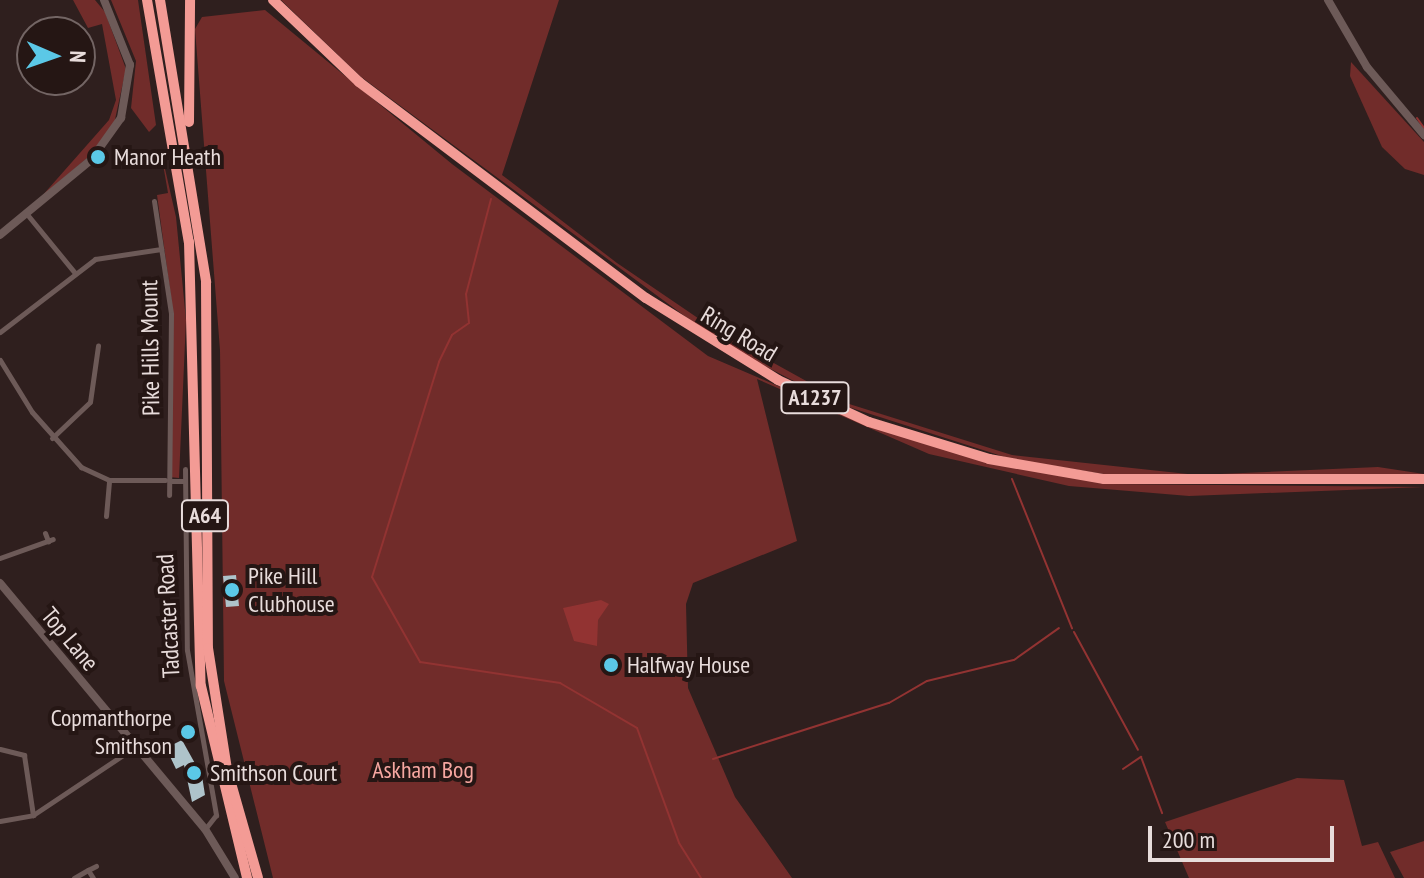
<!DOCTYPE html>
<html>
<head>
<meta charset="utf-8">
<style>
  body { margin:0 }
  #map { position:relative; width:1424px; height:878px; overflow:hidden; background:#2f1f1e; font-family:"PT Sans Narrow",sans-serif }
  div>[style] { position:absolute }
  .green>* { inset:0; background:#712c2a }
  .water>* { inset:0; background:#923332 }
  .stream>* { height:2px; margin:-1px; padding:0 1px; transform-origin:1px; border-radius:1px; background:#923332 }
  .building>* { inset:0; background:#aec3ca }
  .street>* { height:5px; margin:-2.5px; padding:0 2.5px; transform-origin:2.5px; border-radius:2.5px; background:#6d5a58 }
  .secondary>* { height:8px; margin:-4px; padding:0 4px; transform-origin:4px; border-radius:4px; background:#6d5a58 }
  .highway>* { height:10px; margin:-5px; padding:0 5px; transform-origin:5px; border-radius:5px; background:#f39b95 }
  .dots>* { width:22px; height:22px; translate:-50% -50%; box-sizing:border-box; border:4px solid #251614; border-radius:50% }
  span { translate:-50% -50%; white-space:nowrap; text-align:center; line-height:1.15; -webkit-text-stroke:8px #251614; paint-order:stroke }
  .shield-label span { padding:2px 6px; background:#251614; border:2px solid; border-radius:6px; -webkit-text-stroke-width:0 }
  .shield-label { font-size:22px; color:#e8dcdb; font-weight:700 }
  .poi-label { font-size:24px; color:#e8dcdb }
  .left { translate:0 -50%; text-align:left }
  .right { translate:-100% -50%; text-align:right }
  .street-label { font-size:24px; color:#e8dcdb }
  .park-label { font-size:24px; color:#f7a7a1 }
  .north { position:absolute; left:16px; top:16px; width:80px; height:80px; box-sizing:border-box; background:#251614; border:2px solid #736564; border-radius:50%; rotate:92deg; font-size:22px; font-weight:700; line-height:32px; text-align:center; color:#e8dcdb }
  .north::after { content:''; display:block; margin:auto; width:28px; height:36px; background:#5bc8e7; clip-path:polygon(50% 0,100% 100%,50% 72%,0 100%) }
  .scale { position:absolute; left:1148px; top:826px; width:186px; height:36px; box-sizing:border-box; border:4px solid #e8dcdb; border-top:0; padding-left:10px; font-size:24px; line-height:28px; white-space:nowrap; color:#e8dcdb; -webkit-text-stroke:6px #251614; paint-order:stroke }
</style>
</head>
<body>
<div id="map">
  <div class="green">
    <i style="clip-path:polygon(73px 0,95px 0,105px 12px,126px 69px,114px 124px,92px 154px,42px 196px,109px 120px,116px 100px,102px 24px,88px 28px)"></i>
    <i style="clip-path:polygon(111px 0,138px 0,156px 125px,149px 132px,131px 108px,136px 61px)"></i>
    <i style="clip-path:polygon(281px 0,559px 0,502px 175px,617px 263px,714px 329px,721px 324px,713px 337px,360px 76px)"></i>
    <i style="clip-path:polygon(265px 10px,452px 164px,708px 356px,881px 430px,992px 463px,1111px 484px,1424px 487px,1189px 496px,1069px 486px,929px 454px,757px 379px,797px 541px,693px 583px,686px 604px,688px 688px,735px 797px,792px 878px,273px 878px,224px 681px,220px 350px,195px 29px,202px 17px)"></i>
    <i style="clip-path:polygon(1351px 62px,1424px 142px,1424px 175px,1405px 169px,1382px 147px,1350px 76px)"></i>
    <i style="clip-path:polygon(160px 147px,176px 217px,186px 320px,179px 478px,169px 477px,173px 312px,157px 195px,168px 193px)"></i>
    <i style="clip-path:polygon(727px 327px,727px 337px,846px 403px,1012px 455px,1197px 475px,1378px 467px,1424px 474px,1116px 476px,1011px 459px,836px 403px,717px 341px)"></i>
    <i style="clip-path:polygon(1297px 778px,1344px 780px,1362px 846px,1378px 842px,1395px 878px,1189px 878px,1165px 822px)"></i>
    <i style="clip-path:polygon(1424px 841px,1424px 878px,1404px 878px,1390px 852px)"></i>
  </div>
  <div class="water">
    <i style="clip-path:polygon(601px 600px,609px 604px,598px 620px,597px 646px,574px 641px,563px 608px)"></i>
  </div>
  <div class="stream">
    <i style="left:1417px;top:118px;width:12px;rotate:55deg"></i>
    <i style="left:491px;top:199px;width:98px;rotate:104.7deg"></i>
    <i style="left:466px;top:294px;width:29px;rotate:84deg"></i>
    <i style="left:469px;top:323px;width:21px;rotate:145deg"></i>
    <i style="left:452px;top:335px;width:30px;rotate:116deg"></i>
    <i style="left:439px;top:362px;width:225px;rotate:107.3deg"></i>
    <i style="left:372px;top:577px;width:98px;rotate:60.5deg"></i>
    <i style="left:420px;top:662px;width:142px;rotate:8.5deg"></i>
    <i style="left:560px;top:683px;width:89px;rotate:30.3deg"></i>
    <i style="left:637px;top:728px;width:122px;rotate:69.9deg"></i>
    <i style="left:679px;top:843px;width:41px;rotate:57.8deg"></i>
    <i style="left:1012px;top:479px;width:161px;rotate:68.1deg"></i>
    <i style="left:1074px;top:632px;width:134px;rotate:61.5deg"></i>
    <i style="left:713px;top:759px;width:185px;rotate:-17.7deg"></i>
    <i style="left:889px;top:703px;width:44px;rotate:-30.1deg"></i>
    <i style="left:927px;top:681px;width:89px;rotate:-13.6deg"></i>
    <i style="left:1014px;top:660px;width:55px;rotate:-35.4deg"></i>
    <i style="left:1123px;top:769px;width:22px;rotate:-34deg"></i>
    <i style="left:1141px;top:757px;width:60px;rotate:69.4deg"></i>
  </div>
  <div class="building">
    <i style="clip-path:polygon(236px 575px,239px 606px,226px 607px,223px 576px)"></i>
    <i style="clip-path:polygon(182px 740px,202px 776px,205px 795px,192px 802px,184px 765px,176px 769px,166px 748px)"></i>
  </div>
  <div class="street">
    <i style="left:154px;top:201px;width:114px;rotate:81.4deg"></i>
    <i style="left:171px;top:314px;width:181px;rotate:90.6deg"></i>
    <i style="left:26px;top:213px;width:77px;rotate:50.8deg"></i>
    <i style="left:0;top:332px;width:120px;rotate:-37.5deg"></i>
    <i style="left:95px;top:259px;width:67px;rotate:-8.6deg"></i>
    <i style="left:0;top:360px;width:61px;rotate:58.4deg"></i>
    <i style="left:32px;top:412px;width:74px;rotate:48.3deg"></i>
    <i style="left:81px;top:467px;width:31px;rotate:25deg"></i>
    <i style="left:109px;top:480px;width:56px"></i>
    <i style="left:52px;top:438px;width:52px;rotate:-43.5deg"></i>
    <i style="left:90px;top:402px;width:57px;rotate:-81.9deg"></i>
    <i style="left:185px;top:469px;width:181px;rotate:89.4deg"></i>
    <i style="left:187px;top:650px;width:168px;rotate:80deg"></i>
    <i style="left:216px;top:815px;width:18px;rotate:128deg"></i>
    <i style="left:171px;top:481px;width:13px"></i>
    <i style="left:106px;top:516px;width:36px;rotate:-85deg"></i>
    <i style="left:45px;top:533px;width:9px;rotate:69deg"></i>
    <i style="left:0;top:558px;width:56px;rotate:-19.7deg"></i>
    <i style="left:0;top:749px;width:25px;rotate:14deg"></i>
    <i style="left:24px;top:755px;width:61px;rotate:81.5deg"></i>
    <i style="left:0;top:821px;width:34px;rotate:-10deg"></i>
    <i style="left:33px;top:815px;width:123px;rotate:-33.7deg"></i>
    <i style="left:88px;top:870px;width:9px;rotate:-27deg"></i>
    <i style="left:74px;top:878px;width:16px;rotate:-30deg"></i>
    <i style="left:88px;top:870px;width:9px;rotate:58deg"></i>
  </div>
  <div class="secondary">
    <i style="left:1328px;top:0;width:78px;rotate:59.8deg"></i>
    <i style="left:1367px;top:67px;width:89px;rotate:50deg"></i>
    <i style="left:0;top:235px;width:118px;rotate:-39.5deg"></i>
    <i style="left:91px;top:160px;width:52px;rotate:-54.5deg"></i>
    <i style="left:121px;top:118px;width:54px;rotate:-80.4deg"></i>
    <i style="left:130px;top:65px;width:70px;rotate:-111.8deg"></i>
    <i style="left:0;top:583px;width:320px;rotate:50.2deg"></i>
    <i style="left:205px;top:829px;width:57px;rotate:58.5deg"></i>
  </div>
  <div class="highway">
    <i style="left:147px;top:0;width:246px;rotate:80.2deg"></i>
    <i style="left:189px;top:242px;width:444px;rotate:88.5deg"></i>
    <i style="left:201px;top:686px;width:197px;rotate:76.5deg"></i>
    <i style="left:160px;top:0;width:286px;rotate:80.7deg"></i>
    <i style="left:206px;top:282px;width:366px;rotate:89.7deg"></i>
    <i style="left:208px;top:648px;width:122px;rotate:81.1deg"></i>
    <i style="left:227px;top:769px;width:113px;rotate:74.1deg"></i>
    <i style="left:273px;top:0;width:119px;rotate:43.6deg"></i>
    <i style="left:359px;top:82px;width:359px;rotate:37deg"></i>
    <i style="left:646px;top:298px;width:155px;rotate:31.8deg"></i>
    <i style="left:778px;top:380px;width:100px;rotate:24.8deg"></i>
    <i style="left:869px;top:422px;width:126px;rotate:17.1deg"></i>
    <i style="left:989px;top:459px;width:117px;rotate:9.9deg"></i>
    <i style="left:1104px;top:479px;width:320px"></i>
    <i style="left:189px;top:122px;width:122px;rotate:-89.5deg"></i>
  </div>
  <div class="dots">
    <i style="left:98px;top:157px;background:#5bc8e7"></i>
    <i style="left:232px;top:590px;background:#5bc8e7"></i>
    <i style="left:611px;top:665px;background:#5bc8e7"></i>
    <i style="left:188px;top:732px;background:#5bc8e7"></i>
    <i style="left:194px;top:773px;background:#5bc8e7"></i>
  </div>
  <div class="shield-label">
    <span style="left:815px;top:398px">A1237</span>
    <span style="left:205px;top:516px">A64</span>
  </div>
  <div class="poi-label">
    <span class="left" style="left:114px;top:157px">Manor Heath</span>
    <span class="left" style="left:248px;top:590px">Pike Hill<br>Clubhouse</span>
    <span class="left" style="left:627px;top:665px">Halfway House</span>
    <span class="right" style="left:172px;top:732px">Copmanthorpe<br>Smithson</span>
    <span class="left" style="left:210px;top:773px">Smithson Court</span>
  </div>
  <div class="street-label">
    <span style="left:739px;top:334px;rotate:31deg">Ring Road</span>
    <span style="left:150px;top:348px;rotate:-91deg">Pike Hills Mount</span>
    <span style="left:168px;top:616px;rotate:-93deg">Tadcaster Road</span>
    <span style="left:70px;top:639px;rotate:50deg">Top Lane</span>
  </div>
  <div class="park-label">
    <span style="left:423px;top:770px">Askham Bog</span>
  </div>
  <div class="north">N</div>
  <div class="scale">200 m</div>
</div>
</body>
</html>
